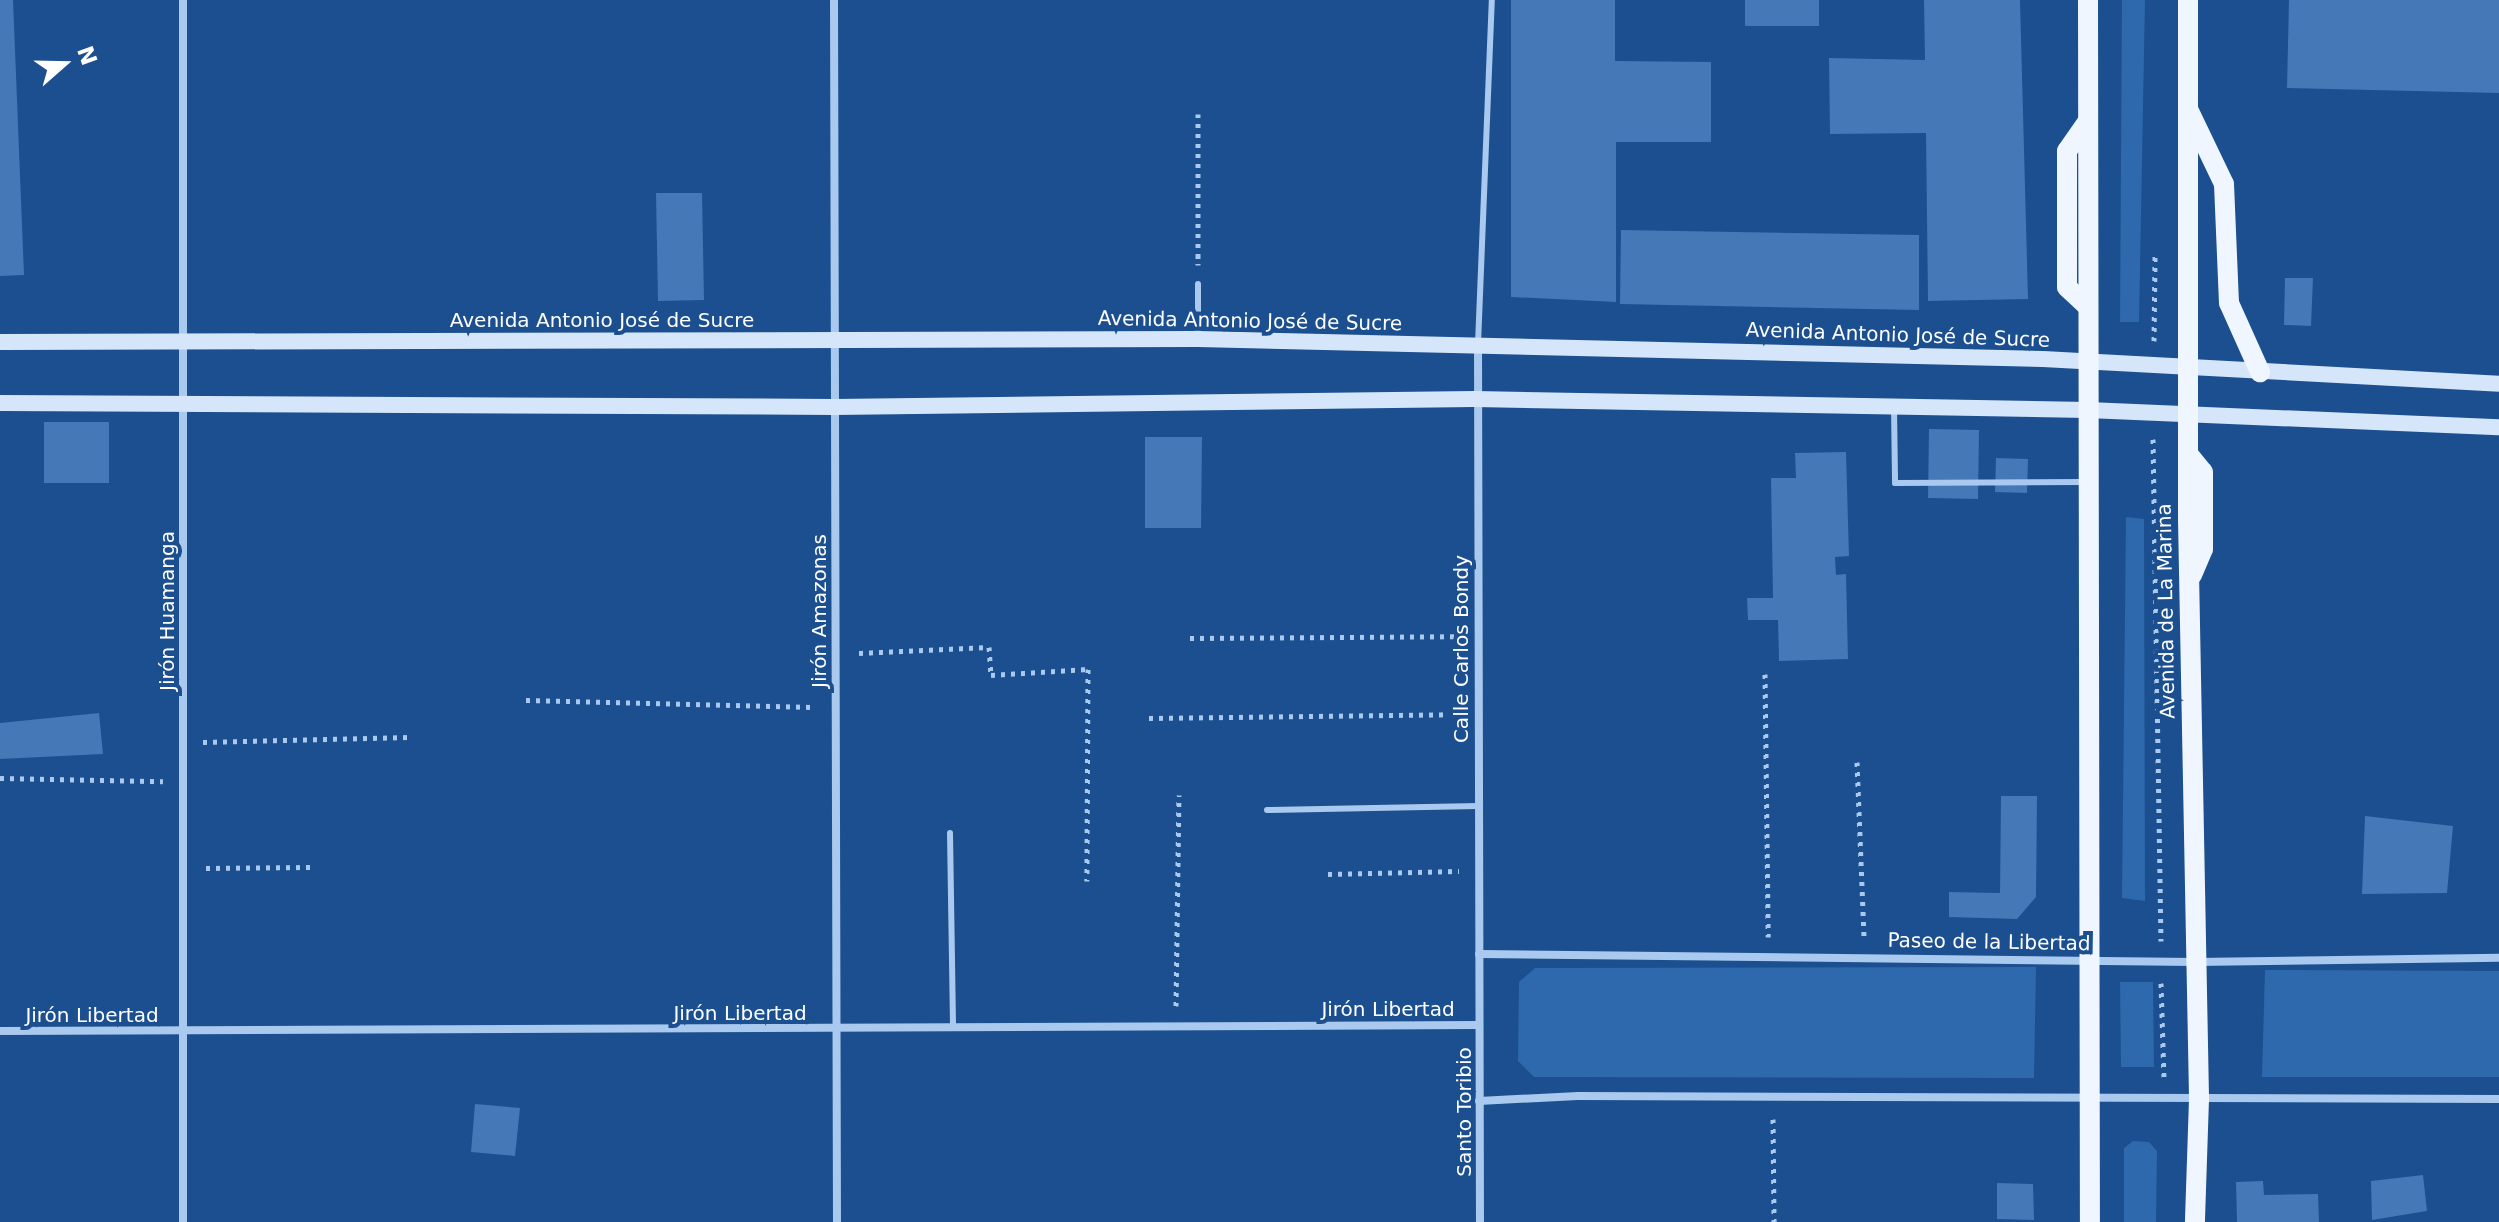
<!DOCTYPE html>
<html>
<head>
<meta charset="utf-8">
<style>
  body { margin:0 }
  #map { position:relative; width:2499px; height:1222px; overflow:hidden; background:#1b4f8f; font-family:"DejaVu Sans",sans-serif }
  div>[style] { position:absolute }
  .green>* { inset:0; background:#2e69ad }
  .building>* { inset:0; background:#4478b7 }
  .path>* { height:5px; margin-top:-2.5px; transform-origin:0; background:repeating-linear-gradient(90deg,#a9c9ee 0 4px,transparent 0 10px) }
  .service>* { height:6px; margin:-3px; padding:0 3px; transform-origin:3px; border-radius:3px; background:#a9c9ee }
  .minor>* { height:8px; margin:-4px; padding:0 4px; transform-origin:4px; border-radius:4px; background:#a9c9ee }
  .secondary>* { height:16px; margin:-8px; padding:0 8px; transform-origin:8px; border-radius:8px; background:#d6e6fa }
  .primary>* { height:20px; margin:-10px; padding:0 10px; transform-origin:10px; border-radius:10px; background:#f0f6ff }
  span { translate:-50% -50%; white-space:nowrap; text-align:center; line-height:1.15; -webkit-text-stroke:8px #1b4f8f; paint-order:stroke }
  .street-label { font-size:20px; color:#fff }
  .north { position:absolute; left:24px; top:24px; width:80px; height:80px; -webkit-text-stroke:6px #1b4f8f; paint-order:stroke; rotate:70deg; font-size:22px; font-weight:700; line-height:32px; text-align:center; color:#fff }
  .north::after { content:''; display:block; margin:auto; width:28px; height:36px; background:#fff; clip-path:polygon(50% 0,100% 100%,50% 72%,0 100%) }
</style>
</head>
<body>
<div id="map">
  <div class="green">
    <i style="clip-path:polygon(2122px 0,2145px 0,2139px 322px,2120px 322px)"></i>
    <i style="clip-path:polygon(2126px 517px,2144px 519px,2145px 901px,2122px 898px)"></i>
    <i style="clip-path:polygon(2036px 967px,2034px 1078px,1534px 1077px,1518px 1061px,1519px 982px,1535px 968px)"></i>
    <i style="clip-path:polygon(2265px 970px,2499px 971px,2499px 1077px,2262px 1077px)"></i>
    <i style="clip-path:polygon(2120px 982px,2153px 982px,2154px 1067px,2121px 1067px)"></i>
    <i style="clip-path:polygon(2133px 1141px,2149px 1142px,2157px 1151px,2156px 1222px,2124px 1222px,2124px 1148px)"></i>
  </div>
  <div class="building">
    <i style="clip-path:polygon(0 0,13px 0,24px 275px,0 276px)"></i>
    <i style="clip-path:polygon(1511px 0,1615px 0,1615px 61px,1711px 62px,1711px 142px,1616px 142px,1616px 302px,1511px 297px)"></i>
    <i style="clip-path:polygon(1745px 0,1819px 0,1819px 26px,1745px 26px)"></i>
    <i style="clip-path:polygon(1924px 0,2020px 0,2028px 299px,1928px 301px,1926px 133px,1830px 134px,1829px 58px,1925px 60px)"></i>
    <i style="clip-path:polygon(2289px 0,2499px 0,2499px 93px,2287px 88px)"></i>
    <i style="clip-path:polygon(656px 193px,702px 193px,704px 300px,658px 301px)"></i>
    <i style="clip-path:polygon(1621px 230px,1919px 235px,1919px 310px,1620px 304px)"></i>
    <i style="clip-path:polygon(2285px 278px,2313px 278px,2311px 326px,2284px 325px)"></i>
    <i style="clip-path:polygon(44px 422px,109px 422px,109px 483px,44px 483px)"></i>
    <i style="clip-path:polygon(1929px 429px,1979px 430px,1978px 499px,1928px 498px)"></i>
    <i style="clip-path:polygon(1145px 437px,1202px 437px,1201px 528px,1145px 528px)"></i>
    <i style="clip-path:polygon(1846px 452px,1849px 556px,1835px 557px,1836px 575px,1846px 574px,1848px 659px,1779px 661px,1778px 620px,1748px 620px,1747px 598px,1773px 598px,1771px 478px,1796px 478px,1795px 453px)"></i>
    <i style="clip-path:polygon(1996px 458px,2028px 459px,2027px 493px,1995px 492px)"></i>
    <i style="clip-path:polygon(99px 713px,103px 754px,0 759px,0 723px)"></i>
    <i style="clip-path:polygon(2001px 796px,2037px 796px,2036px 897px,2017px 919px,1949px 917px,1949px 892px,2000px 893px)"></i>
    <i style="clip-path:polygon(2365px 816px,2453px 826px,2447px 893px,2362px 894px)"></i>
    <i style="clip-path:polygon(475px 1104px,520px 1108px,515px 1156px,471px 1152px)"></i>
    <i style="clip-path:polygon(2423px 1175px,2427px 1211px,2372px 1220px,2371px 1181px)"></i>
    <i style="clip-path:polygon(2263px 1181px,2264px 1195px,2318px 1194px,2319px 1222px,2237px 1222px,2236px 1182px)"></i>
    <i style="clip-path:polygon(1997px 1183px,2033px 1184px,2034px 1220px,1997px 1219px)"></i>
  </div>
  <div class="path">
    <i style="left:1198px;top:114px;width:151px;rotate:90deg"></i>
    <i style="left:2154px;top:341px;width:86px;rotate:-89.3deg"></i>
    <i style="left:2153px;top:439px;width:502px;rotate:89.09deg"></i>
    <i style="left:1190px;top:638px;width:267px;rotate:-0.4deg"></i>
    <i style="left:859px;top:653px;width:130px;rotate:-2.6deg"></i>
    <i style="left:989px;top:647px;width:28px;rotate:86deg"></i>
    <i style="left:991px;top:675px;width:97px;rotate:-3.5deg"></i>
    <i style="left:1088px;top:669px;width:212px;rotate:90.3deg"></i>
    <i style="left:1765px;top:674px;width:263px;rotate:89.3deg"></i>
    <i style="left:526px;top:700px;width:287px;rotate:1.4deg"></i>
    <i style="left:1149px;top:718px;width:307px;rotate:-0.7deg"></i>
    <i style="left:203px;top:742px;width:207px;rotate:-1.4deg"></i>
    <i style="left:1857px;top:762px;width:175px;rotate:87.7deg"></i>
    <i style="left:0;top:778px;width:163px;rotate:1.1deg"></i>
    <i style="left:206px;top:868px;width:107px;rotate:-0.5deg"></i>
    <i style="left:1328px;top:874px;width:131px;rotate:-1.3deg"></i>
    <i style="left:2161px;top:983px;width:94px;rotate:88.2deg"></i>
    <i style="left:1176px;top:1006px;width:211px;rotate:-89.2deg"></i>
    <i style="left:1773px;top:1119px;width:103px;rotate:89.4deg"></i>
  </div>
  <div class="service">
    <i style="left:1198px;top:284px;width:55px;rotate:90deg"></i>
    <i style="left:1478px;top:344px;width:344px;rotate:-87.7deg"></i>
    <i style="left:1894px;top:407px;width:76px;rotate:89.2deg"></i>
    <i style="left:1895px;top:483px;width:188px;rotate:-0.3deg"></i>
    <i style="left:1267px;top:810px;width:211px;rotate:-1.1deg"></i>
    <i style="left:950px;top:833px;width:195px;rotate:89.1deg"></i>
  </div>
  <div class="minor">
    <i style="left:834px;top:0;width:1222px;rotate:89.86deg"></i>
    <i style="left:1478px;top:344px;width:878px;rotate:89.87deg"></i>
    <i style="left:1479px;top:954px;width:716px;rotate:0.64deg"></i>
    <i style="left:2195px;top:962px;width:304px;rotate:-0.8deg"></i>
    <i style="left:0;top:1031px;width:1479px;rotate:-0.23deg"></i>
    <i style="left:1479px;top:1101px;width:99px;rotate:-2.9deg"></i>
    <i style="left:1578px;top:1096px;width:921px;rotate:0.19deg"></i>
    <i style="left:183px;top:1222px;width:1222px;rotate:-90deg"></i>
  </div>
  <div class="secondary">
    <i style="left:0;top:342px;width:1198px;rotate:-0.14deg"></i>
    <i style="left:1198px;top:339px;width:845px;rotate:1.36deg"></i>
    <i style="left:2043px;top:359px;width:457px;rotate:3.1deg"></i>
    <i style="left:0;top:403px;width:834px;rotate:0.27deg"></i>
    <i style="left:834px;top:407px;width:641px;rotate:-0.72deg"></i>
    <i style="left:1475px;top:399px;width:613px;rotate:1.03deg"></i>
    <i style="left:2088px;top:410px;width:411px;rotate:2.4deg"></i>
  </div>
  <div class="primary">
    <i style="left:2088px;top:0;width:1222px;rotate:89.91deg"></i>
    <i style="left:2188px;top:0;width:519px;rotate:90deg"></i>
    <i style="left:2188px;top:519px;width:580px;rotate:88.91deg"></i>
    <i style="left:2199px;top:1099px;width:123px;rotate:91.9deg"></i>
    <i style="left:2189px;top:111px;width:81px;rotate:64.4deg"></i>
    <i style="left:2224px;top:184px;width:119px;rotate:87.6deg"></i>
    <i style="left:2229px;top:303px;width:76px;rotate:65.8deg"></i>
    <i style="left:2086px;top:305px;width:26px;rotate:-137deg"></i>
    <i style="left:2067px;top:287px;width:136px;rotate:-90deg"></i>
    <i style="left:2067px;top:151px;width:35px;rotate:-55deg"></i>
    <i style="left:2189px;top:455px;width:22px;rotate:51deg"></i>
    <i style="left:2203px;top:472px;width:77px;rotate:90deg"></i>
    <i style="left:2203px;top:549px;width:28px;rotate:113deg"></i>
  </div>
  <div class="street-label">
    <span style="left:602px;top:320px">Avenida Antonio José de Sucre</span>
    <span style="left:1250px;top:321px;rotate:1deg">Avenida Antonio José de Sucre</span>
    <span style="left:1898px;top:335px;rotate:2deg">Avenida Antonio José de Sucre</span>
    <span style="left:167px;top:611px;rotate:-90deg">Jirón Huamanga</span>
    <span style="left:819px;top:611px;rotate:-90deg">Jirón Amazonas</span>
    <span style="left:2166px;top:611px;rotate:-91deg">Avenida de La Marina</span>
    <span style="left:1461px;top:649px;rotate:-90deg">Calle Carlos Bondy</span>
    <span style="left:1989px;top:942px;rotate:1deg">Paseo de la Libertad</span>
    <span style="left:1388px;top:1009px">Jirón Libertad</span>
    <span style="left:740px;top:1013px">Jirón Libertad</span>
    <span style="left:92px;top:1015px">Jirón Libertad</span>
    <span style="left:1464px;top:1112px;rotate:-90deg">Santo Toribio</span>
  </div>
  <div class="north">N</div>
</div>
</body>
</html>
